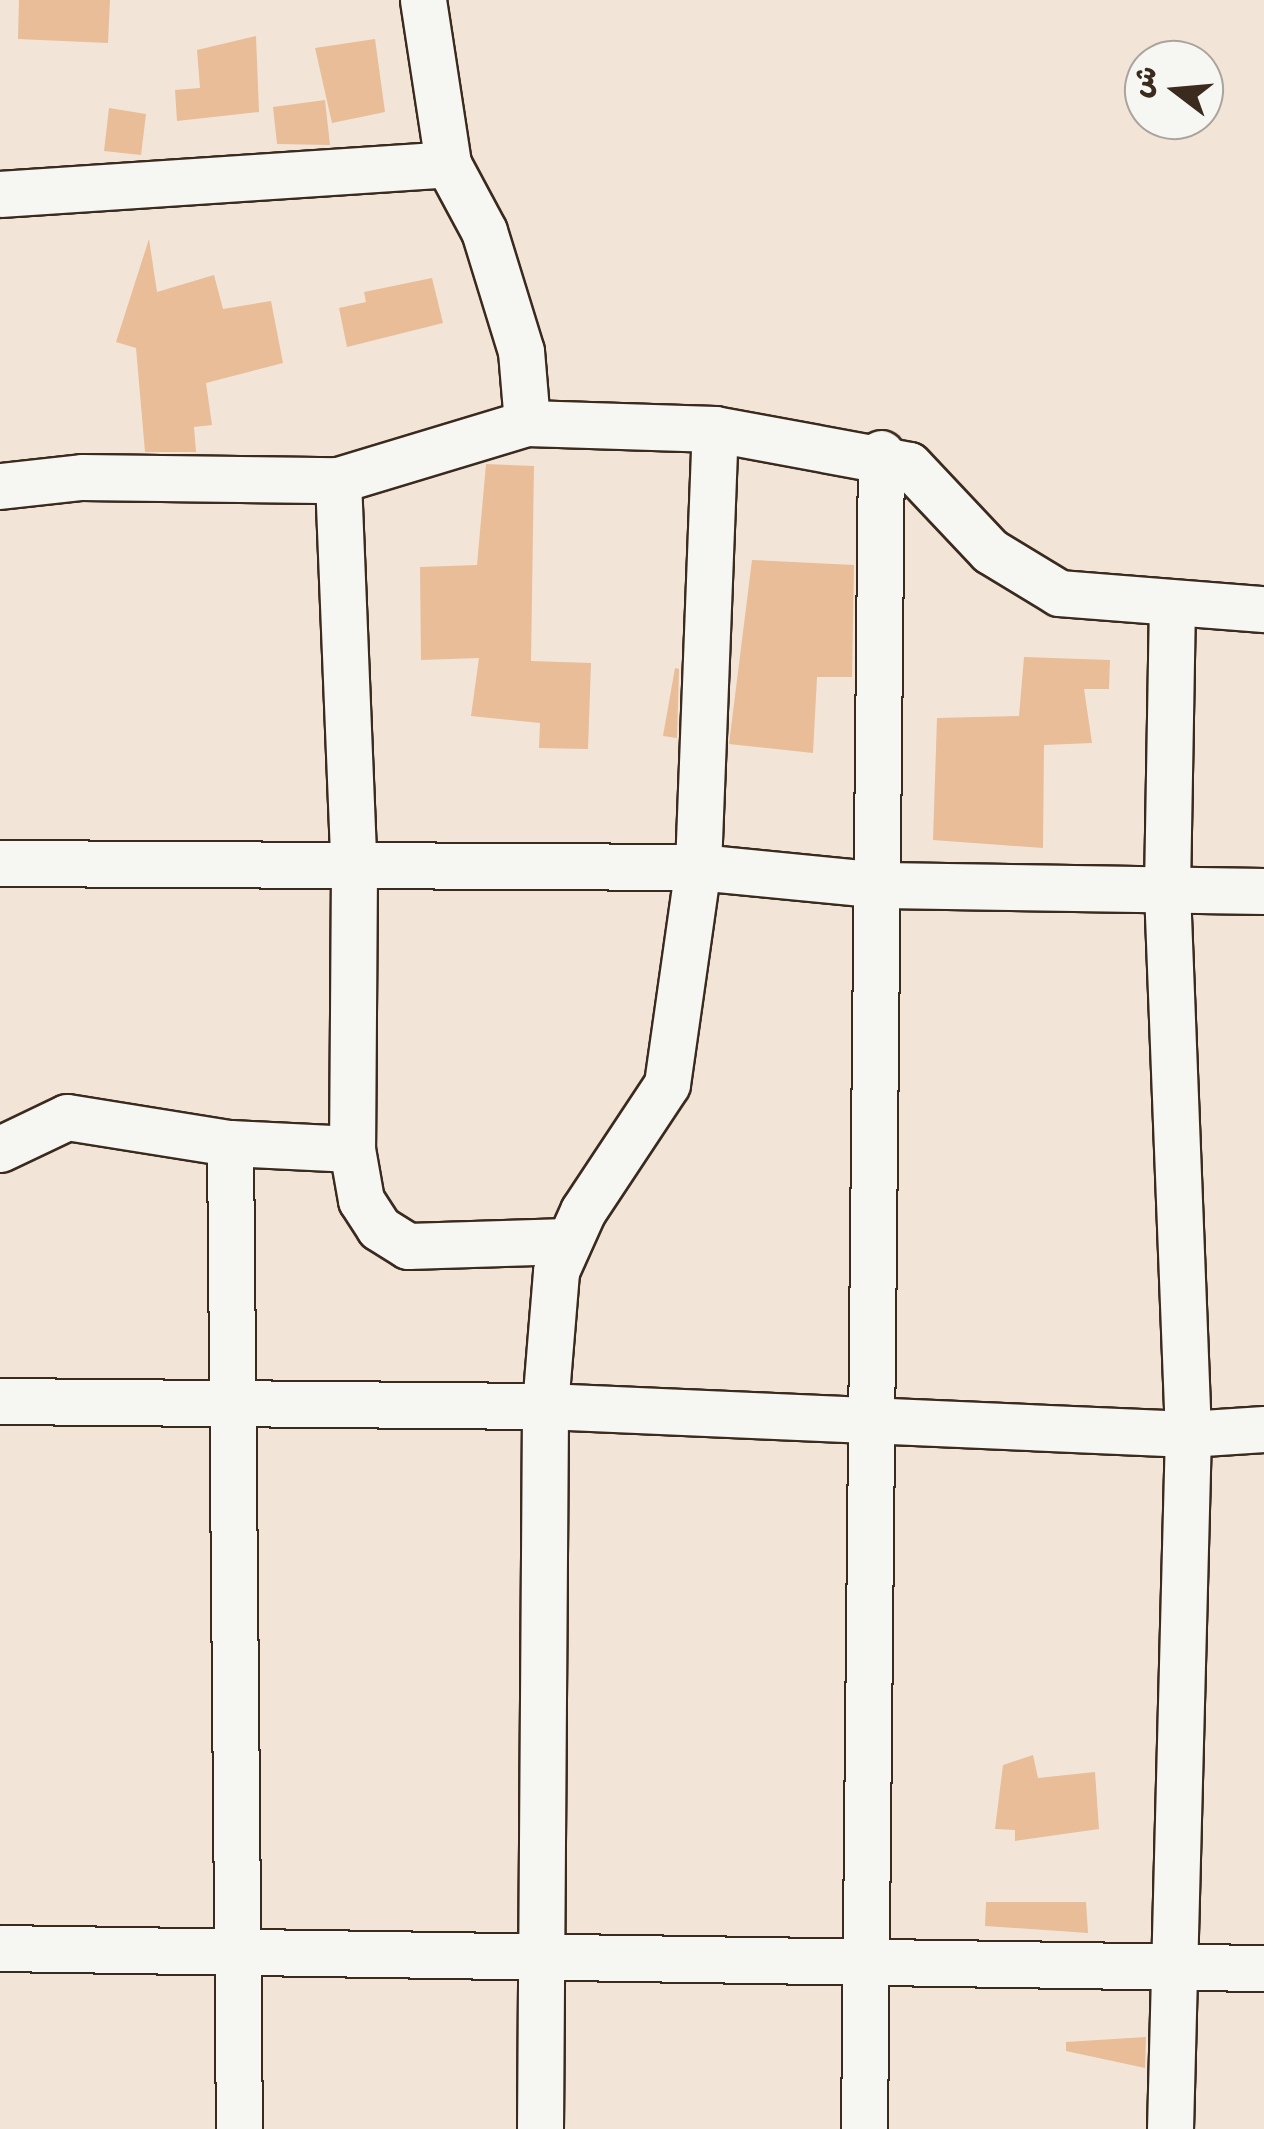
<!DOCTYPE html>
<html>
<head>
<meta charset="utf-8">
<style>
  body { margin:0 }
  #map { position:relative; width:1264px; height:2129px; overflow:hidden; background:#f2e5d7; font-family:"Indie Flower","Playpen Sans Arabic",sans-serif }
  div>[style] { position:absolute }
  .building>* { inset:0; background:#e8bd98 }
  .roads { filter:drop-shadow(2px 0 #3b2a1e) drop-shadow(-2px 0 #3b2a1e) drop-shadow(0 2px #3b2a1e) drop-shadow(0 -2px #3b2a1e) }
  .street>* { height:45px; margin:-22.5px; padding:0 22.5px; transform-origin:22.5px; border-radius:22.5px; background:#f6f6f2 }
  span { translate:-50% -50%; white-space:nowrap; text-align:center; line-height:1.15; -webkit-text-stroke:8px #f6f6f2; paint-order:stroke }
  .north { position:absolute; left:1124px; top:40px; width:100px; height:100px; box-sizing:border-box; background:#f6f6f2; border:2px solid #aba49d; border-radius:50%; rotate:286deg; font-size:28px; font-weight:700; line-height:40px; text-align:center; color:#3b2a1e }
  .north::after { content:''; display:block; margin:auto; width:35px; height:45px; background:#3b2a1e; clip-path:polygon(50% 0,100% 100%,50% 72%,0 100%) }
</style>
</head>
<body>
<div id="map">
  <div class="building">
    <i style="clip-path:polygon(19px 0,110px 0,108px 43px,18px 39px)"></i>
    <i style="clip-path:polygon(256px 36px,259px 112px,177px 121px,175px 90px,200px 88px,197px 50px)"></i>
    <i style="clip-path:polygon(375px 39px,385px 112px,332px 123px,315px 48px)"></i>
    <i style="clip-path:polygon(325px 100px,330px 145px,277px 144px,273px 107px)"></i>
    <i style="clip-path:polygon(109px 108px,146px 114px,141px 155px,104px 151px)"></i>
    <i style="clip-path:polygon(149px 239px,157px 292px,214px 275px,223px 309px,271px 301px,283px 363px,206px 383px,212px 425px,194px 427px,196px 452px,145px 452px,136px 348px,116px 342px)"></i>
    <i style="clip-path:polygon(432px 278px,443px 323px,347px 347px,339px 308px,366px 302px,364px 292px)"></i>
    <i style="clip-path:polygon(486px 464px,534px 466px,531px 661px,591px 663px,588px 749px,539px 748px,540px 723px,471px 716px,479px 658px,421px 660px,420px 567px,477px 565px)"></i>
    <i style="clip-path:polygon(752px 560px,854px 565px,852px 677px,817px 677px,813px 753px,729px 744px)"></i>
    <i style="clip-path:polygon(1024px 657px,1110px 660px,1109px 689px,1084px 689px,1092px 743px,1044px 745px,1043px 848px,933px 840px,937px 718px,1019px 716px)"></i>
    <i style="clip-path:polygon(675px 668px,679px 669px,677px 738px,663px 736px)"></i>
    <i style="clip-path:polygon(1033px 1755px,1038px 1778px,1095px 1772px,1099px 1829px,1015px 1841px,1015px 1830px,995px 1829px,1003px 1765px)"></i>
    <i style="clip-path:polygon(986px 1902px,1086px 1902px,1088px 1933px,985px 1926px)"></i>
    <i style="clip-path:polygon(1146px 2037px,1145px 2068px,1066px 2051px,1066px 2042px)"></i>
  </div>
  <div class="roads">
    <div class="street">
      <i style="left:423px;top:0;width:166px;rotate:81.3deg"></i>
      <i style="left:448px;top:164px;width:76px;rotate:61.8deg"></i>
      <i style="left:484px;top:231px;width:126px;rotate:72.9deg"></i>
      <i style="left:521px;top:351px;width:72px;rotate:85.2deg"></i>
      <i style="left:0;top:194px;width:449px;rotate:-3.8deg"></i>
      <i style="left:338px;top:480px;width:390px;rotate:87.7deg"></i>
      <i style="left:354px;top:870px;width:279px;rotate:90.4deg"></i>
      <i style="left:352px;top:1149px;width:52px;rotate:80deg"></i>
      <i style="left:361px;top:1200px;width:33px;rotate:57deg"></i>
      <i style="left:379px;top:1228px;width:34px;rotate:32deg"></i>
      <i style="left:408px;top:1246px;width:159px;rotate:-1.8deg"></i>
      <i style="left:0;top:486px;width:82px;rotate:-6.3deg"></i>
      <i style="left:82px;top:477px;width:256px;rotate:0.7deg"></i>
      <i style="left:338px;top:480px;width:197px;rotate:-16.8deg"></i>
      <i style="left:527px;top:423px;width:188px;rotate:1.8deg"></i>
      <i style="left:715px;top:429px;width:197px;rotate:10.5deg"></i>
      <i style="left:909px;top:465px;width:118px;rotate:46.7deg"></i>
      <i style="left:990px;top:551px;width:81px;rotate:31.3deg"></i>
      <i style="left:1059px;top:593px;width:206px;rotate:4.5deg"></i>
      <i style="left:0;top:863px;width:698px;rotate:0.33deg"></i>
      <i style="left:698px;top:867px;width:186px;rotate:5.6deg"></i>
      <i style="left:883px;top:885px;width:381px;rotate:0.9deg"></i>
      <i style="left:230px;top:1143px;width:986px;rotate:89.48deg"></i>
      <i style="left:0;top:1149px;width:74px;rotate:-25.5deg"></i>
      <i style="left:67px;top:1117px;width:165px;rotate:9.1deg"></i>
      <i style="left:230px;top:1143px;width:122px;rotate:2.8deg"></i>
      <i style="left:0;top:1401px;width:545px;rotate:0.53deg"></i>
      <i style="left:545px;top:1406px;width:644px;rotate:2.49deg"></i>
      <i style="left:1188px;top:1434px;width:76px;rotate:-3.8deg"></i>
      <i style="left:0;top:1948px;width:1264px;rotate:0.91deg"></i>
      <i style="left:540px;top:2129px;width:723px;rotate:-89.6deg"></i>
      <i style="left:545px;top:1406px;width:135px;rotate:-85.3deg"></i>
      <i style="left:556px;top:1271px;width:66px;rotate:-65.8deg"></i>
      <i style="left:583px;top:1211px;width:152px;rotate:-56.5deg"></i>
      <i style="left:667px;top:1084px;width:219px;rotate:-81.9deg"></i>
      <i style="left:698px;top:867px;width:438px;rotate:-87.8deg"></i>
      <i style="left:864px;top:2129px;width:1676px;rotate:-89.42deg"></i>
      <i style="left:1170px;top:2129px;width:695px;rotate:-88.52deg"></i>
      <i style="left:1188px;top:1434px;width:545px;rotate:-92.21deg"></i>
      <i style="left:1167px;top:889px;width:285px;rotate:-89deg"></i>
    </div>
  </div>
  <div class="north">ش</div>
</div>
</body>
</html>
